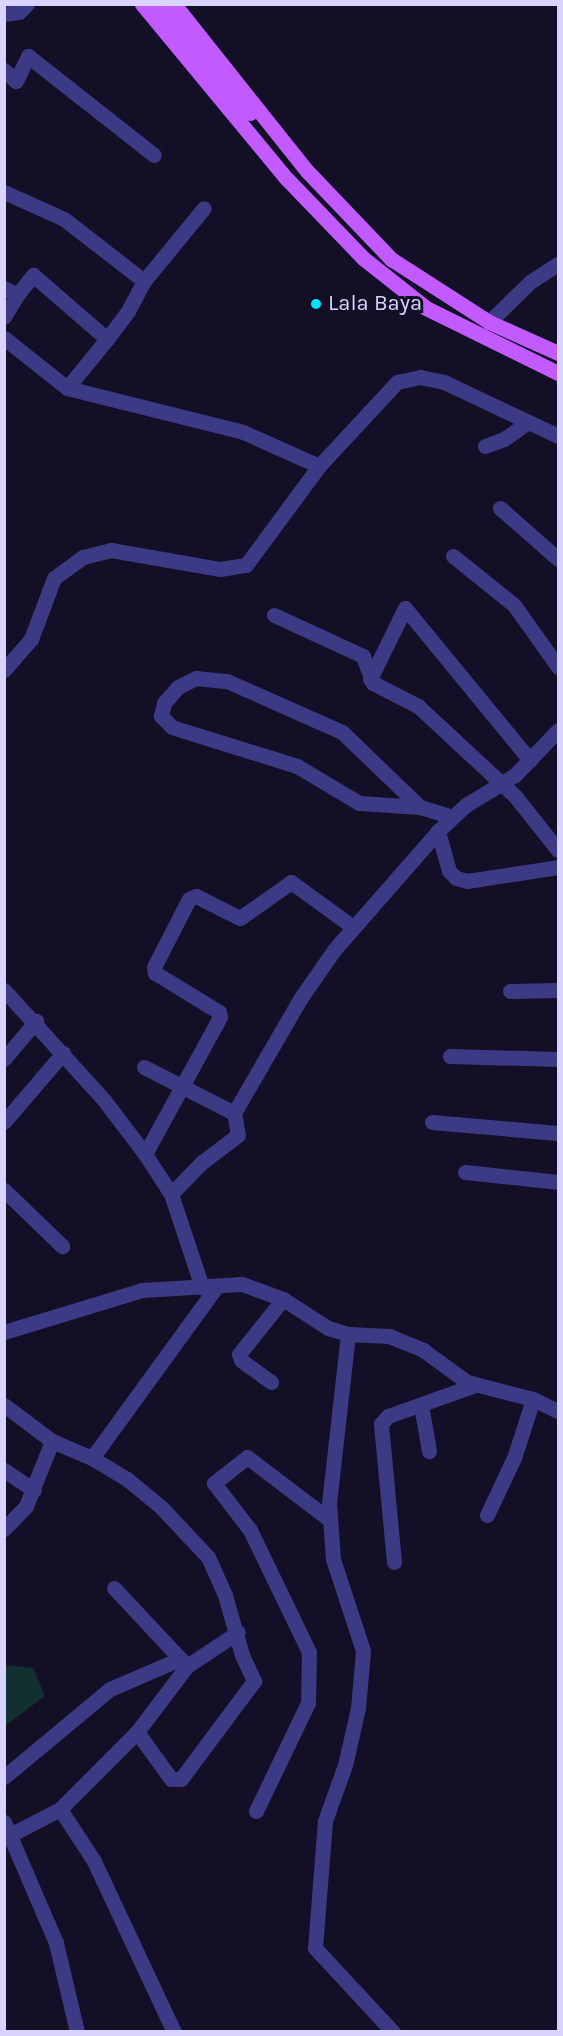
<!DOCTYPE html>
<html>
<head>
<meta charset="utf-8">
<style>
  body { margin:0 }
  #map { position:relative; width:563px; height:2036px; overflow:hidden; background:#130f26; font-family:Karla,sans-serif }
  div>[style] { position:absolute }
  .green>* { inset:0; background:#12302f }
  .minor>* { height:15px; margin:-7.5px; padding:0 7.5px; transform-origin:7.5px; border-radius:7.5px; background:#3d3a85 }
  .primary>* { height:15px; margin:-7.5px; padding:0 7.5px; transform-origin:7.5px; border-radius:7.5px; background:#c25bff }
  .dots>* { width:16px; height:16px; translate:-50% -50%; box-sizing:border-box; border:3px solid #130f26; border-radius:50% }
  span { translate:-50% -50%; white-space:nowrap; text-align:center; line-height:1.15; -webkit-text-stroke:6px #130f26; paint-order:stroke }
  .poi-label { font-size:22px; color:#d9d4ff }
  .left { translate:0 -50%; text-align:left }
  .frame { position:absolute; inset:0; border:6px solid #d9d4ff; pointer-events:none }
</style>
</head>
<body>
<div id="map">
  <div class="green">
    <i style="clip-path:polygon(5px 1665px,33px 1668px,45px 1696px,5px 1726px)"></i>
  </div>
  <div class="minor">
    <i style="left:4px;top:14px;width:15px;rotate:-8deg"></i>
    <i style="left:19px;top:12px;width:11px;rotate:-45deg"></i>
    <i style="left:4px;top:70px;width:16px;rotate:43deg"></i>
    <i style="left:16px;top:81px;width:28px;rotate:-64deg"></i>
    <i style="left:28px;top:56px;width:160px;rotate:38.2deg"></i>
    <i style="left:4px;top:192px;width:66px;rotate:24.2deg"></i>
    <i style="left:64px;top:219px;width:101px;rotate:37.8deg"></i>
    <i style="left:4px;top:288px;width:15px;rotate:28deg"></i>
    <i style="left:17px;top:295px;width:26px;rotate:-51deg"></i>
    <i style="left:33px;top:275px;width:98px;rotate:40.9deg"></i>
    <i style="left:107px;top:339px;width:63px;rotate:129.2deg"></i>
    <i style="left:4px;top:317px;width:26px;rotate:-59deg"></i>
    <i style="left:489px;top:322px;width:57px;rotate:-44.3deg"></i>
    <i style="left:530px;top:282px;width:33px;rotate:-33deg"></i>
    <i style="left:4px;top:338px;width:80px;rotate:38.4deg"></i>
    <i style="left:67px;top:388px;width:181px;rotate:14deg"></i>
    <i style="left:243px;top:432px;width:83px;rotate:24.1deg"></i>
    <i style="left:107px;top:339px;width:35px;rotate:-53deg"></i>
    <i style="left:128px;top:311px;width:34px;rotate:-62deg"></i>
    <i style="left:144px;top:281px;width:94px;rotate:-50.6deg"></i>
    <i style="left:485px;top:446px;width:20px;rotate:-20deg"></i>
    <i style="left:504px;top:439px;width:28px;rotate:-35deg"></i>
    <i style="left:500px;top:508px;width:77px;rotate:41.3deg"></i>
    <i style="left:453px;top:556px;width:78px;rotate:38.8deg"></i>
    <i style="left:514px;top:605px;width:76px;rotate:54.6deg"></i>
    <i style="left:274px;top:615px;width:98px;rotate:24.7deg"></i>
    <i style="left:363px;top:656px;width:29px;rotate:70deg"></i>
    <i style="left:373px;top:683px;width:51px;rotate:27.1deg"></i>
    <i style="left:418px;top:706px;width:132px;rotate:42.9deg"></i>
    <i style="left:515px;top:796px;width:69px;rotate:51.5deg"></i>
    <i style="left:4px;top:670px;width:41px;rotate:-48.9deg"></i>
    <i style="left:31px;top:639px;width:65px;rotate:-69.3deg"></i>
    <i style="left:54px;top:578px;width:36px;rotate:-36deg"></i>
    <i style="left:83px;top:557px;width:29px;rotate:-14deg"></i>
    <i style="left:111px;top:550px;width:111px;rotate:9.9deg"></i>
    <i style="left:220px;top:569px;width:26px;rotate:-9deg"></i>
    <i style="left:246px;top:565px;width:123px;rotate:-53.6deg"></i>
    <i style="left:319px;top:466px;width:115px;rotate:-47.1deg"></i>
    <i style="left:397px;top:382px;width:24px;rotate:-12deg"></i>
    <i style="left:420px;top:377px;width:25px;rotate:12deg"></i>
    <i style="left:444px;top:382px;width:126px;rotate:25.3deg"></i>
    <i style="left:370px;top:679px;width:79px;rotate:-63.8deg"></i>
    <i style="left:405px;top:608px;width:197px;rotate:50.6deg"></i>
    <i style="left:420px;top:807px;width:61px;rotate:-176.2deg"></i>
    <i style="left:359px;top:803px;width:72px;rotate:-149.2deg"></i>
    <i style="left:297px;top:766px;width:131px;rotate:-162.7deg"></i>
    <i style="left:172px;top:727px;width:16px;rotate:-135deg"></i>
    <i style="left:161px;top:716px;width:13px;rotate:-77deg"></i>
    <i style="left:164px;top:703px;width:21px;rotate:-49deg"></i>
    <i style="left:178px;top:687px;width:20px;rotate:-27deg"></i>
    <i style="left:196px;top:678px;width:31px;rotate:6deg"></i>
    <i style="left:227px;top:681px;width:126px;rotate:23.9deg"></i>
    <i style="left:342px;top:732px;width:108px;rotate:43.9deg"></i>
    <i style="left:420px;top:807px;width:34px;rotate:17deg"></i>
    <i style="left:438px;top:831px;width:41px;rotate:74.6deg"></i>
    <i style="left:449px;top:871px;width:10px;rotate:45deg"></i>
    <i style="left:456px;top:878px;width:11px;rotate:15deg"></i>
    <i style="left:467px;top:881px;width:92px;rotate:-8.7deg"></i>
    <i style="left:4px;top:990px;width:149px;rotate:47.7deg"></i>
    <i style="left:104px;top:1100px;width:68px;rotate:52.8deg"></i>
    <i style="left:145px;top:1154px;width:48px;rotate:57deg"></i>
    <i style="left:171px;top:1194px;width:98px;rotate:71.6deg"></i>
    <i style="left:510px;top:991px;width:48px;rotate:-1.2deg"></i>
    <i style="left:450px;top:1056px;width:108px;rotate:1.6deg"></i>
    <i style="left:4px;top:1059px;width:50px;rotate:-49.9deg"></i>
    <i style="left:144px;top:1067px;width:101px;rotate:27.1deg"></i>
    <i style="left:4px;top:1122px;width:91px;rotate:-49.5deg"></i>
    <i style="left:432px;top:1122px;width:126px;rotate:5deg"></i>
    <i style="left:145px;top:1154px;width:156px;rotate:-61.3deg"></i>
    <i style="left:220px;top:1017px;width:5px;rotate:-101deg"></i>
    <i style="left:219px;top:1012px;width:75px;rotate:-148.6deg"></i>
    <i style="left:155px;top:973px;width:6px;rotate:-99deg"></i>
    <i style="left:154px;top:967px;width:76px;rotate:-62.8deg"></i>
    <i style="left:189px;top:899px;width:8px;rotate:-23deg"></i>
    <i style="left:196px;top:896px;width:49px;rotate:26.6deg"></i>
    <i style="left:240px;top:918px;width:62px;rotate:-35.2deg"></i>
    <i style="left:291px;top:882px;width:77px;rotate:36deg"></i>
    <i style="left:465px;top:1172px;width:94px;rotate:6.1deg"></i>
    <i style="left:4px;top:1190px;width:81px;rotate:44deg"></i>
    <i style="left:171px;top:1194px;width:43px;rotate:-45.9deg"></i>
    <i style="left:201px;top:1163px;width:46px;rotate:-37.1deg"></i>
    <i style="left:238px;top:1135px;width:22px;rotate:-100deg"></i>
    <i style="left:234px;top:1113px;width:132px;rotate:-59.9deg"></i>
    <i style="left:300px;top:999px;width:60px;rotate:-55.2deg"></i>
    <i style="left:334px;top:950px;width:158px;rotate:-48.8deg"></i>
    <i style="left:438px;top:831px;width:38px;rotate:-43deg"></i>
    <i style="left:466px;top:805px;width:57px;rotate:-31.5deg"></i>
    <i style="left:515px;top:775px;width:62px;rotate:-46.3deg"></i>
    <i style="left:4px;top:1332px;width:144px;rotate:-16.9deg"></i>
    <i style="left:142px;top:1290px;width:100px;rotate:-3.4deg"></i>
    <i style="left:242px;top:1284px;width:44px;rotate:20.1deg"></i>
    <i style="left:283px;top:1299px;width:54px;rotate:32.8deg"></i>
    <i style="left:328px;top:1328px;width:21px;rotate:17deg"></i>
    <i style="left:348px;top:1334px;width:41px;rotate:2.8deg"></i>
    <i style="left:389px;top:1336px;width:37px;rotate:22deg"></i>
    <i style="left:423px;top:1350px;width:54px;rotate:36deg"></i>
    <i style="left:467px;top:1382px;width:68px;rotate:14.4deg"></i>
    <i style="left:533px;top:1399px;width:28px;rotate:26deg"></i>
    <i style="left:348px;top:1334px;width:170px;rotate:96.4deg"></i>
    <i style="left:329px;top:1503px;width:56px;rotate:85.9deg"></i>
    <i style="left:333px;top:1559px;width:97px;rotate:71.9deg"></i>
    <i style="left:363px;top:1651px;width:57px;rotate:95deg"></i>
    <i style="left:358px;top:1708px;width:58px;rotate:102.8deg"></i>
    <i style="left:345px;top:1765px;width:59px;rotate:109.7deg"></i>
    <i style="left:325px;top:1821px;width:127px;rotate:94.5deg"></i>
    <i style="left:315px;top:1948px;width:115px;rotate:47.1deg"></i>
    <i style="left:271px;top:1382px;width:37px;rotate:-144deg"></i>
    <i style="left:241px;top:1360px;width:6px;rotate:-108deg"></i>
    <i style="left:239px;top:1354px;width:70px;rotate:-51.3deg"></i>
    <i style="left:4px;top:1405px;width:60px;rotate:36.9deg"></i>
    <i style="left:52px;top:1441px;width:43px;rotate:23deg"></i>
    <i style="left:92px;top:1458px;width:41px;rotate:31deg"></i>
    <i style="left:127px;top:1479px;width:44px;rotate:39.5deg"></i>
    <i style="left:161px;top:1507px;width:69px;rotate:46.8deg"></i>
    <i style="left:208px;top:1557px;width:42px;rotate:65.9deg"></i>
    <i style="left:225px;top:1595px;width:62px;rotate:74.2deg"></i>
    <i style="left:242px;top:1655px;width:29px;rotate:65deg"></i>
    <i style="left:254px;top:1681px;width:122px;rotate:126.7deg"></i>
    <i style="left:181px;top:1779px;width:10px;rotate:180deg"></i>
    <i style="left:171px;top:1779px;width:58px;rotate:-125.9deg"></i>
    <i style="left:421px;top:1405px;width:47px;rotate:80.1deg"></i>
    <i style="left:92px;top:1458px;width:213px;rotate:-54deg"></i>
    <i style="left:4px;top:1470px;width:36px;rotate:34deg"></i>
    <i style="left:487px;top:1515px;width:63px;rotate:-64.7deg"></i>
    <i style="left:514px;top:1458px;width:62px;rotate:-72.1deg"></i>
    <i style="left:4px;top:1529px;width:32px;rotate:-46deg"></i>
    <i style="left:26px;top:1506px;width:70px;rotate:-68.2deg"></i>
    <i style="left:394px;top:1562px;width:139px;rotate:-95.4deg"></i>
    <i style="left:381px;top:1424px;width:11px;rotate:-49deg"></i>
    <i style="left:388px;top:1416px;width:92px;rotate:-19.6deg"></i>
    <i style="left:114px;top:1588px;width:104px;rotate:46.9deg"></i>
    <i style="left:4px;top:1777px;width:138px;rotate:-39.7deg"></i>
    <i style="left:110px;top:1689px;width:73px;rotate:-23.4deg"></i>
    <i style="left:256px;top:1811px;width:120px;rotate:-64.3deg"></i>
    <i style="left:308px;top:1703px;width:51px;rotate:-88.9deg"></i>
    <i style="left:309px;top:1652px;width:136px;rotate:-115.8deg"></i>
    <i style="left:250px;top:1530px;width:59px;rotate:-127.5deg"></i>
    <i style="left:214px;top:1483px;width:42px;rotate:-38.2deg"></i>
    <i style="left:247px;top:1457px;width:104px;rotate:37.2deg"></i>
    <i style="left:4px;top:1822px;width:132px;rotate:66.7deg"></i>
    <i style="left:56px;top:1943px;width:91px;rotate:76.7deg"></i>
    <i style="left:8px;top:1836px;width:59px;rotate:-27.4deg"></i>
    <i style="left:174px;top:2032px;width:189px;rotate:-115.1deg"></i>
    <i style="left:94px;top:1861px;width:62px;rotate:-123.2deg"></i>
    <i style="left:60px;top:1809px;width:109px;rotate:-45deg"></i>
    <i style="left:137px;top:1732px;width:83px;rotate:-52.9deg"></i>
    <i style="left:187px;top:1666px;width:61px;rotate:-33.7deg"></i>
  </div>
  <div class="primary">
    <i style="left:142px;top:4px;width:227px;rotate:50.4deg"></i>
    <i style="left:287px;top:179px;width:110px;rotate:46.1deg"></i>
    <i style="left:363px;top:258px;width:80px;rotate:38.4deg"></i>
    <i style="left:426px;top:308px;width:147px;rotate:26.2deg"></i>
    <i style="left:156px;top:4px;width:144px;rotate:49.2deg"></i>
    <i style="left:174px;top:4px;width:213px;rotate:51.5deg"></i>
    <i style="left:307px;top:171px;width:122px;rotate:46.3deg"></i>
    <i style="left:391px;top:259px;width:117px;rotate:32.7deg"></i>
    <i style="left:489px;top:322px;width:76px;rotate:24.2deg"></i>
  </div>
  <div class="dots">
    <i style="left:316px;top:304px;background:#00e5ff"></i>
  </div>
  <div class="poi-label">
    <span class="left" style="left:328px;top:304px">Lala Baya</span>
  </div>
  <div class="frame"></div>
</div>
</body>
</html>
